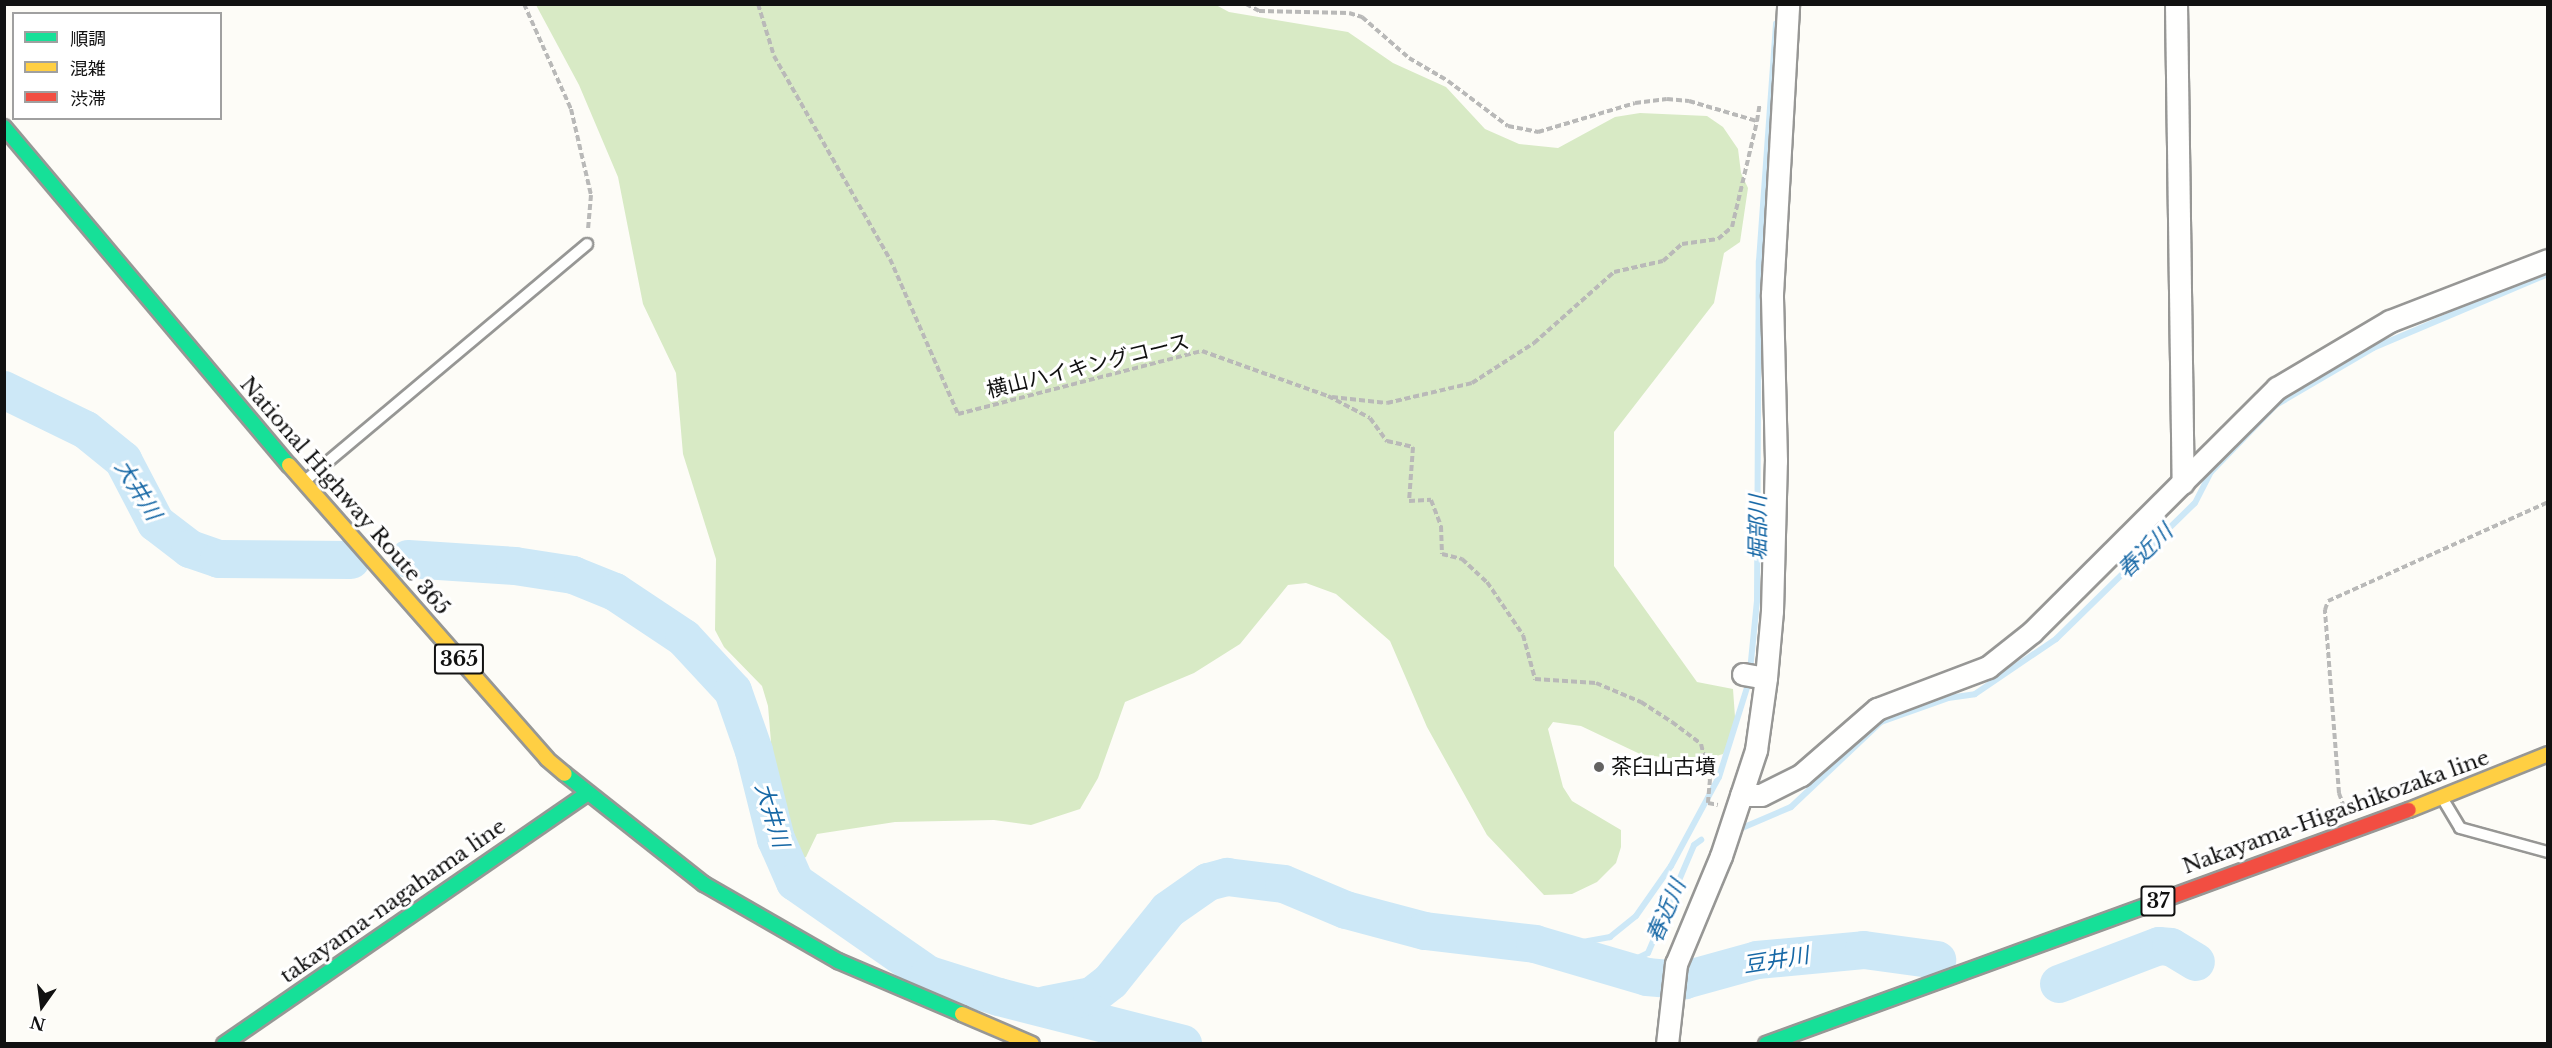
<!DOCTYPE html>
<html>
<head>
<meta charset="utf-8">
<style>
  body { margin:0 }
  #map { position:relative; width:2552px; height:1048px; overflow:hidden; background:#fdfcf7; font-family:"Libre Baskerville","Noto Sans JP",serif }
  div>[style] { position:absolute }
  .forest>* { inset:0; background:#d8eac5 }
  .stream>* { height:6px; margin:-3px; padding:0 3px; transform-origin:3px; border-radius:3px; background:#cde8f7 }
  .river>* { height:38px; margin:-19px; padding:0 19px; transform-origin:19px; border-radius:19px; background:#cde8f7 }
  .path>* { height:4px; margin-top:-2px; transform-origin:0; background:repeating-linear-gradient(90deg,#b9b9b8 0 6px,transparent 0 9px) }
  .roads { filter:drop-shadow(2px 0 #979795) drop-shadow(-2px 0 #979795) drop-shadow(0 2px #979795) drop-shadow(0 -2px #979795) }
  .lane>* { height:10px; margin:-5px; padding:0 5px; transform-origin:5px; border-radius:5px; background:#fffffe }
  .street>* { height:21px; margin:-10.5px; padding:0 10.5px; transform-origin:10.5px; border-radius:10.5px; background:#fffffe }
  .fast>* { height:14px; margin:-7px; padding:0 7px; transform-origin:7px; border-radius:7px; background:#16e098 }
  .slow>* { height:14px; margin:-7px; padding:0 7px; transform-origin:7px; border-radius:7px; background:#ffcf43 }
  .jam>* { height:14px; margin:-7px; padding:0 7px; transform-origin:7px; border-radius:7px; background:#f24e42 }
  .dots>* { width:16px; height:16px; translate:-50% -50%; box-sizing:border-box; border:3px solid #fff; border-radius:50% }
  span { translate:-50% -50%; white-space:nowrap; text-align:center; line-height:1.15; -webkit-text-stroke:6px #fff; paint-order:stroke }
  .shield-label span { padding:2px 4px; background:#fff; border:2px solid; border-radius:4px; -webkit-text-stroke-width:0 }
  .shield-label { font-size:20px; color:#111; font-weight:700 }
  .street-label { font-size:21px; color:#111 }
  .poi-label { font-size:21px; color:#111 }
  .left { translate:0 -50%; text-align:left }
  .water-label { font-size:22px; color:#1768a6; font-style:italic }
  .frame { position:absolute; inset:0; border:6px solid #111; pointer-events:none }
  .legend { position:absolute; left:12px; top:12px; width:210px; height:108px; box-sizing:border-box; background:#fff; border:2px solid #a0a0a0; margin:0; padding:8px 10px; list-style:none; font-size:18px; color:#111 }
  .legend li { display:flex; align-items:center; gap:12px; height:30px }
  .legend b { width:30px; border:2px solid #a0a0a0 }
  .north { position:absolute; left:12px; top:976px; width:60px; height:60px; -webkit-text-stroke:4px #fff; paint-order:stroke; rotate:194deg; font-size:16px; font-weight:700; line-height:24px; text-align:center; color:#111 }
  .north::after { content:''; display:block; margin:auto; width:21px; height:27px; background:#111; clip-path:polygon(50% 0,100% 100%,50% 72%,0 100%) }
</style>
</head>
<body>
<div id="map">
  <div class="forest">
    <i style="clip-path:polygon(536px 5px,1216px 5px,1229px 12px,1348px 32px,1393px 63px,1446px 87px,1485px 129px,1519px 144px,1558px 148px,1615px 117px,1640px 113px,1707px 116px,1723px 127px,1738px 149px,1741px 173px,1748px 188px,1740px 242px,1724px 253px,1714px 303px,1614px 432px,1614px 566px,1697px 682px,1733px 689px,1736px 731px,1723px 754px,1697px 762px,1640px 754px,1581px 726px,1553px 722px,1548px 729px,1563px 787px,1572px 801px,1621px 830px,1621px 847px,1616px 863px,1597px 882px,1572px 894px,1544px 895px,1487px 835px,1427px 727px,1390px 641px,1336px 594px,1306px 583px,1288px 585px,1240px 644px,1194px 673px,1125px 702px,1098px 778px,1080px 809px,1031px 825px,994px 820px,895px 822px,817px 834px,806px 857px,791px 865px,774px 860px,764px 845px,759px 822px,771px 742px,768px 706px,762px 686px,724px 647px,715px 630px,716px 559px,683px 454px,676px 373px,643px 304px,618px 177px,579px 85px)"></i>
  </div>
  <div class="stream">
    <i style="left:1742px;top:828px;width:53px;rotate:-23.2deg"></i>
    <i style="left:1791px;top:807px;width:124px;rotate:-43.4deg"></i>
    <i style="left:1881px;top:722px;width:71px;rotate:-19.7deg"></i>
    <i style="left:1948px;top:698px;width:27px;rotate:-8deg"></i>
    <i style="left:1975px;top:694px;width:98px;rotate:-34.2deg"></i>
    <i style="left:2056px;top:639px;width:194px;rotate:-44.4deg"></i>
    <i style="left:2195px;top:503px;width:35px;rotate:-63deg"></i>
    <i style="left:2211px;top:472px;width:93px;rotate:-45.9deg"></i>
    <i style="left:2276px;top:405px;width:113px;rotate:-30.4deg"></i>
    <i style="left:2373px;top:348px;width:190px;rotate:-22.9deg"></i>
    <i style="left:1563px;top:955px;width:10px;rotate:-73deg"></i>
    <i style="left:1566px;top:945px;width:45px;rotate:-10.3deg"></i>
    <i style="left:1610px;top:937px;width:33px;rotate:-39deg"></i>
    <i style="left:1636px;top:916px;width:61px;rotate:-55deg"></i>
    <i style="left:1671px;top:866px;width:101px;rotate:-61.7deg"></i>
    <i style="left:1719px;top:777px;width:101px;rotate:-72.6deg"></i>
    <i style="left:1749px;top:681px;width:80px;rotate:-84.3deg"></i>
    <i style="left:1757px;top:601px;width:340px;rotate:-89.7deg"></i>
    <i style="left:1759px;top:261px;width:238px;rotate:-85.9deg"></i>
    <i style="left:1617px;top:968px;width:34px;rotate:-26deg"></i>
    <i style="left:1648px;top:953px;width:117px;rotate:-66.9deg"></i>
    <i style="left:1694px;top:845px;width:9px;rotate:-36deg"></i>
  </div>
  <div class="river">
    <i style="left:4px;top:390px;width:91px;rotate:26deg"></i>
    <i style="left:86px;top:430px;width:48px;rotate:39deg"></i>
    <i style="left:123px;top:460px;width:71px;rotate:62.4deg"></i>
    <i style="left:156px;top:523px;width:43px;rotate:37.4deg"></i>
    <i style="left:190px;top:549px;width:31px;rotate:19deg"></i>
    <i style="left:219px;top:559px;width:132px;rotate:0.4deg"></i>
    <i style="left:408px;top:559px;width:107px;rotate:3.7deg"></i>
    <i style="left:515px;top:566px;width:59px;rotate:8.8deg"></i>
    <i style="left:573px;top:575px;width:45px;rotate:22deg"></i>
    <i style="left:615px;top:592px;width:83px;rotate:33.7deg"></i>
    <i style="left:684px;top:638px;width:72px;rotate:47.2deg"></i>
    <i style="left:733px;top:691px;width:64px;rotate:70.7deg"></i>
    <i style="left:754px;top:751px;width:91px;rotate:76deg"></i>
    <i style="left:776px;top:839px;width:47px;rotate:66.2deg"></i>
    <i style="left:795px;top:882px;width:163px;rotate:34.8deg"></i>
    <i style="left:929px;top:975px;width:73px;rotate:17.4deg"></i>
    <i style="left:999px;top:997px;width:190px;rotate:14.3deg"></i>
    <i style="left:2059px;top:984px;width:107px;rotate:-20.8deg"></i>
    <i style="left:2159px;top:946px;width:12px;rotate:5deg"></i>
    <i style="left:2171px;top:947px;width:29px;rotate:31deg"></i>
    <i style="left:1046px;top:1005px;width:47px;rotate:-11.1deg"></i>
    <i style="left:1092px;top:996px;width:24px;rotate:-38deg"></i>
    <i style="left:1111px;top:981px;width:91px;rotate:-51.2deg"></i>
    <i style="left:1168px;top:910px;width:49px;rotate:-35deg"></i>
    <i style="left:1208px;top:882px;width:20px;rotate:-15deg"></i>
    <i style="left:1227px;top:877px;width:57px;rotate:7deg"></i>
    <i style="left:1284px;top:884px;width:67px;rotate:22.8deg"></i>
    <i style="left:1346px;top:910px;width:82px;rotate:14.9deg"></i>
    <i style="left:1425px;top:931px;width:111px;rotate:6.7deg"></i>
    <i style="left:1535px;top:944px;width:117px;rotate:16.4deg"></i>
    <i style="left:1647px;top:977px;width:38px;rotate:5deg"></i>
    <i style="left:1685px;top:980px;width:75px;rotate:-15.5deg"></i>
    <i style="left:1757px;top:960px;width:107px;rotate:-5.3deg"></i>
    <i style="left:1864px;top:950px;width:74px;rotate:7.8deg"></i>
  </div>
  <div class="path">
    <i style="left:524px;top:4px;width:115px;rotate:65.9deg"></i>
    <i style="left:571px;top:109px;width:88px;rotate:76.9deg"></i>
    <i style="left:591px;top:195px;width:36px;rotate:95deg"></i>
    <i style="left:758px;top:4px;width:54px;rotate:72.9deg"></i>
    <i style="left:774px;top:56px;width:234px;rotate:60.3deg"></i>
    <i style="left:890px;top:259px;width:169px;rotate:66.3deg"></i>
    <i style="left:958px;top:414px;width:252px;rotate:-14.5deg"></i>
    <i style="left:1202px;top:351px;width:134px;rotate:19.7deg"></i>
    <i style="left:1328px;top:396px;width:47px;rotate:27.6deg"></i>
    <i style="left:1370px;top:418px;width:29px;rotate:54deg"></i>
    <i style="left:1387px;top:441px;width:27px;rotate:13deg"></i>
    <i style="left:1413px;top:447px;width:54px;rotate:94.2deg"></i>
    <i style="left:1409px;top:501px;width:22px;rotate:-3deg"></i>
    <i style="left:1431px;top:500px;width:28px;rotate:69deg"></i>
    <i style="left:1441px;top:526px;width:28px;rotate:88deg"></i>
    <i style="left:1442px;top:554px;width:21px;rotate:14deg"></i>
    <i style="left:1462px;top:559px;width:34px;rotate:43deg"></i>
    <i style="left:1487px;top:582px;width:64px;rotate:55.8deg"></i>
    <i style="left:1523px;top:635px;width:46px;rotate:74.7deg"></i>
    <i style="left:1535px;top:679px;width:61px;rotate:3.8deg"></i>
    <i style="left:1596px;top:683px;width:49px;rotate:22.9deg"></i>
    <i style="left:1641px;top:702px;width:37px;rotate:33deg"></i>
    <i style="left:1672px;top:722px;width:36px;rotate:37deg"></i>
    <i style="left:1701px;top:744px;width:36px;rotate:76deg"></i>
    <i style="left:1710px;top:779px;width:24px;rotate:95deg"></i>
    <i style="left:1708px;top:803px;width:10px;rotate:11deg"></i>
    <i style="left:1246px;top:4px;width:15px;rotate:28deg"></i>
    <i style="left:1259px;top:11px;width:90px;rotate:1.3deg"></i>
    <i style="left:1349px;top:13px;width:14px;rotate:17deg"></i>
    <i style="left:1362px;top:17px;width:62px;rotate:41.1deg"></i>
    <i style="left:1409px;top:58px;width:45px;rotate:30.5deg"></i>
    <i style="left:1448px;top:81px;width:75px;rotate:36.9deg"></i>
    <i style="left:1508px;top:126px;width:31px;rotate:11deg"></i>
    <i style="left:1538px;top:132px;width:101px;rotate:-16.6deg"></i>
    <i style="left:1635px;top:103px;width:32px;rotate:-7deg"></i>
    <i style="left:1667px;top:99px;width:22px;rotate:5deg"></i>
    <i style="left:1689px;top:101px;width:71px;rotate:16.4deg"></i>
    <i style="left:1757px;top:121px;width:18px;rotate:-81deg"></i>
    <i style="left:1332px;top:397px;width:55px;rotate:6.2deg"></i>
    <i style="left:1387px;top:403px;width:87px;rotate:-13.2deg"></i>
    <i style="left:1472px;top:383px;width:74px;rotate:-32.8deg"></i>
    <i style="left:1534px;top:343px;width:107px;rotate:-41.6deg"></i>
    <i style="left:1614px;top:272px;width:50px;rotate:-12.7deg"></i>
    <i style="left:1663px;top:261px;width:25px;rotate:-42deg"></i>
    <i style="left:1682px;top:244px;width:36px;rotate:-8deg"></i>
    <i style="left:1718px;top:239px;width:18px;rotate:-41deg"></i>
    <i style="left:1732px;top:227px;width:109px;rotate:-76.7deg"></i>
    <i style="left:2344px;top:807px;width:15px;rotate:-110deg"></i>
    <i style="left:2339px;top:793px;width:184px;rotate:-94.4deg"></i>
    <i style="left:2325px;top:610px;width:9px;rotate:-72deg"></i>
    <i style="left:2328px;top:601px;width:241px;rotate:-24.2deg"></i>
  </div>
  <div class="roads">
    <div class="lane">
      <i style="left:306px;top:480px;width:367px;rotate:-40deg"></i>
      <i style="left:2444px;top:801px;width:31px;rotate:59deg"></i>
      <i style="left:2460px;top:828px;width:91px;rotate:15.3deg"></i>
    </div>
    <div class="street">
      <i style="left:2176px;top:4px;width:479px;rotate:89.2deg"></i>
      <i style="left:1743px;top:674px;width:23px;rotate:10deg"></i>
      <i style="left:1741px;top:795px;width:20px"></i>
      <i style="left:1761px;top:795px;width:45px;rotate:-26.6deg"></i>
      <i style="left:1801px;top:775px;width:101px;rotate:-41deg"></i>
      <i style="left:1877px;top:709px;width:119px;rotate:-20.7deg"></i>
      <i style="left:1988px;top:667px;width:56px;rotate:-38.5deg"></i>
      <i style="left:2032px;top:632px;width:346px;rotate:-44.9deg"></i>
      <i style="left:2277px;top:388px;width:131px;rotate:-30.7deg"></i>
      <i style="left:2390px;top:321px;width:169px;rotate:-21.1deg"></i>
      <i style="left:1667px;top:1044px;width:81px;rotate:-83.6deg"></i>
      <i style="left:1676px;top:964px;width:117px;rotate:-67.4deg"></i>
      <i style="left:1721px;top:856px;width:112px;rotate:-71.7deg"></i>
      <i style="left:1756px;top:750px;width:73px;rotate:-82.1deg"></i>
      <i style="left:1766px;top:678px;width:67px;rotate:-84.9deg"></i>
      <i style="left:1772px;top:611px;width:150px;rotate:-88.5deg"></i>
      <i style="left:1776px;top:461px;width:167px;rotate:-91.4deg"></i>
      <i style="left:1772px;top:294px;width:290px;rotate:-86.8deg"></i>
    </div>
    <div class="fast">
      <i style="left:4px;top:127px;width:442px;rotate:49.9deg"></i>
      <i style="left:565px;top:774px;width:177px;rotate:38.4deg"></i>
      <i style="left:704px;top:884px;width:155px;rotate:29.9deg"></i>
      <i style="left:838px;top:961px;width:135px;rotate:23.1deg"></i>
      <i style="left:224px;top:1044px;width:440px;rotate:-34.6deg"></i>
      <i style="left:1766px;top:1044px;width:416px;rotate:-20deg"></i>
    </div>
    <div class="slow">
      <i style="left:289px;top:465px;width:391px;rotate:48.7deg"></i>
      <i style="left:547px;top:759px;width:23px;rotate:40deg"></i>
      <i style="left:2409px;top:810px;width:150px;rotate:-21.9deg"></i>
      <i style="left:962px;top:1014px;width:76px;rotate:23.2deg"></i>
    </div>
    <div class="jam">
      <i style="left:2157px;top:902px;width:268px;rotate:-20.1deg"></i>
    </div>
  </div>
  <div class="dots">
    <i style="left:1599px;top:767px;background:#646362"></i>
  </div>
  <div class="shield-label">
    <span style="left:459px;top:659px">365</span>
    <span style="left:2158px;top:901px">37</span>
  </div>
  <div class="street-label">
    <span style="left:1088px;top:366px;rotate:-14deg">横山ハイキングコース</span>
    <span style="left:345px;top:496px;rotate:49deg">National Highway Route 365</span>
    <span style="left:2336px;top:812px;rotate:-20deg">Nakayama-Higashikozaka line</span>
    <span style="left:393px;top:901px;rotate:-35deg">takayama-nagahama line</span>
  </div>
  <div class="poi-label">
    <span class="left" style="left:1611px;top:767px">茶臼山古墳</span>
  </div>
  <div class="water-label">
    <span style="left:138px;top:490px;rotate:58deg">大井川</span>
    <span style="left:1758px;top:528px;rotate:-90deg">堀部川</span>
    <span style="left:2145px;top:551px;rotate:-44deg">春近川</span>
    <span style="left:772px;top:815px;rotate:73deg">大井川</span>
    <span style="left:1666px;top:911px;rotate:-67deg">春近川</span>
    <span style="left:1776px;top:960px;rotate:-9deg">豆井川</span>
  </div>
  <div class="frame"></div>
  <ul class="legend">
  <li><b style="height:8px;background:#16e098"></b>順調</li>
  <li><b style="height:8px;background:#ffcf43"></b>混雑</li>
  <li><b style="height:8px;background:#f24e42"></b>渋滞</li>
  </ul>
  <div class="north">N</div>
</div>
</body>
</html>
